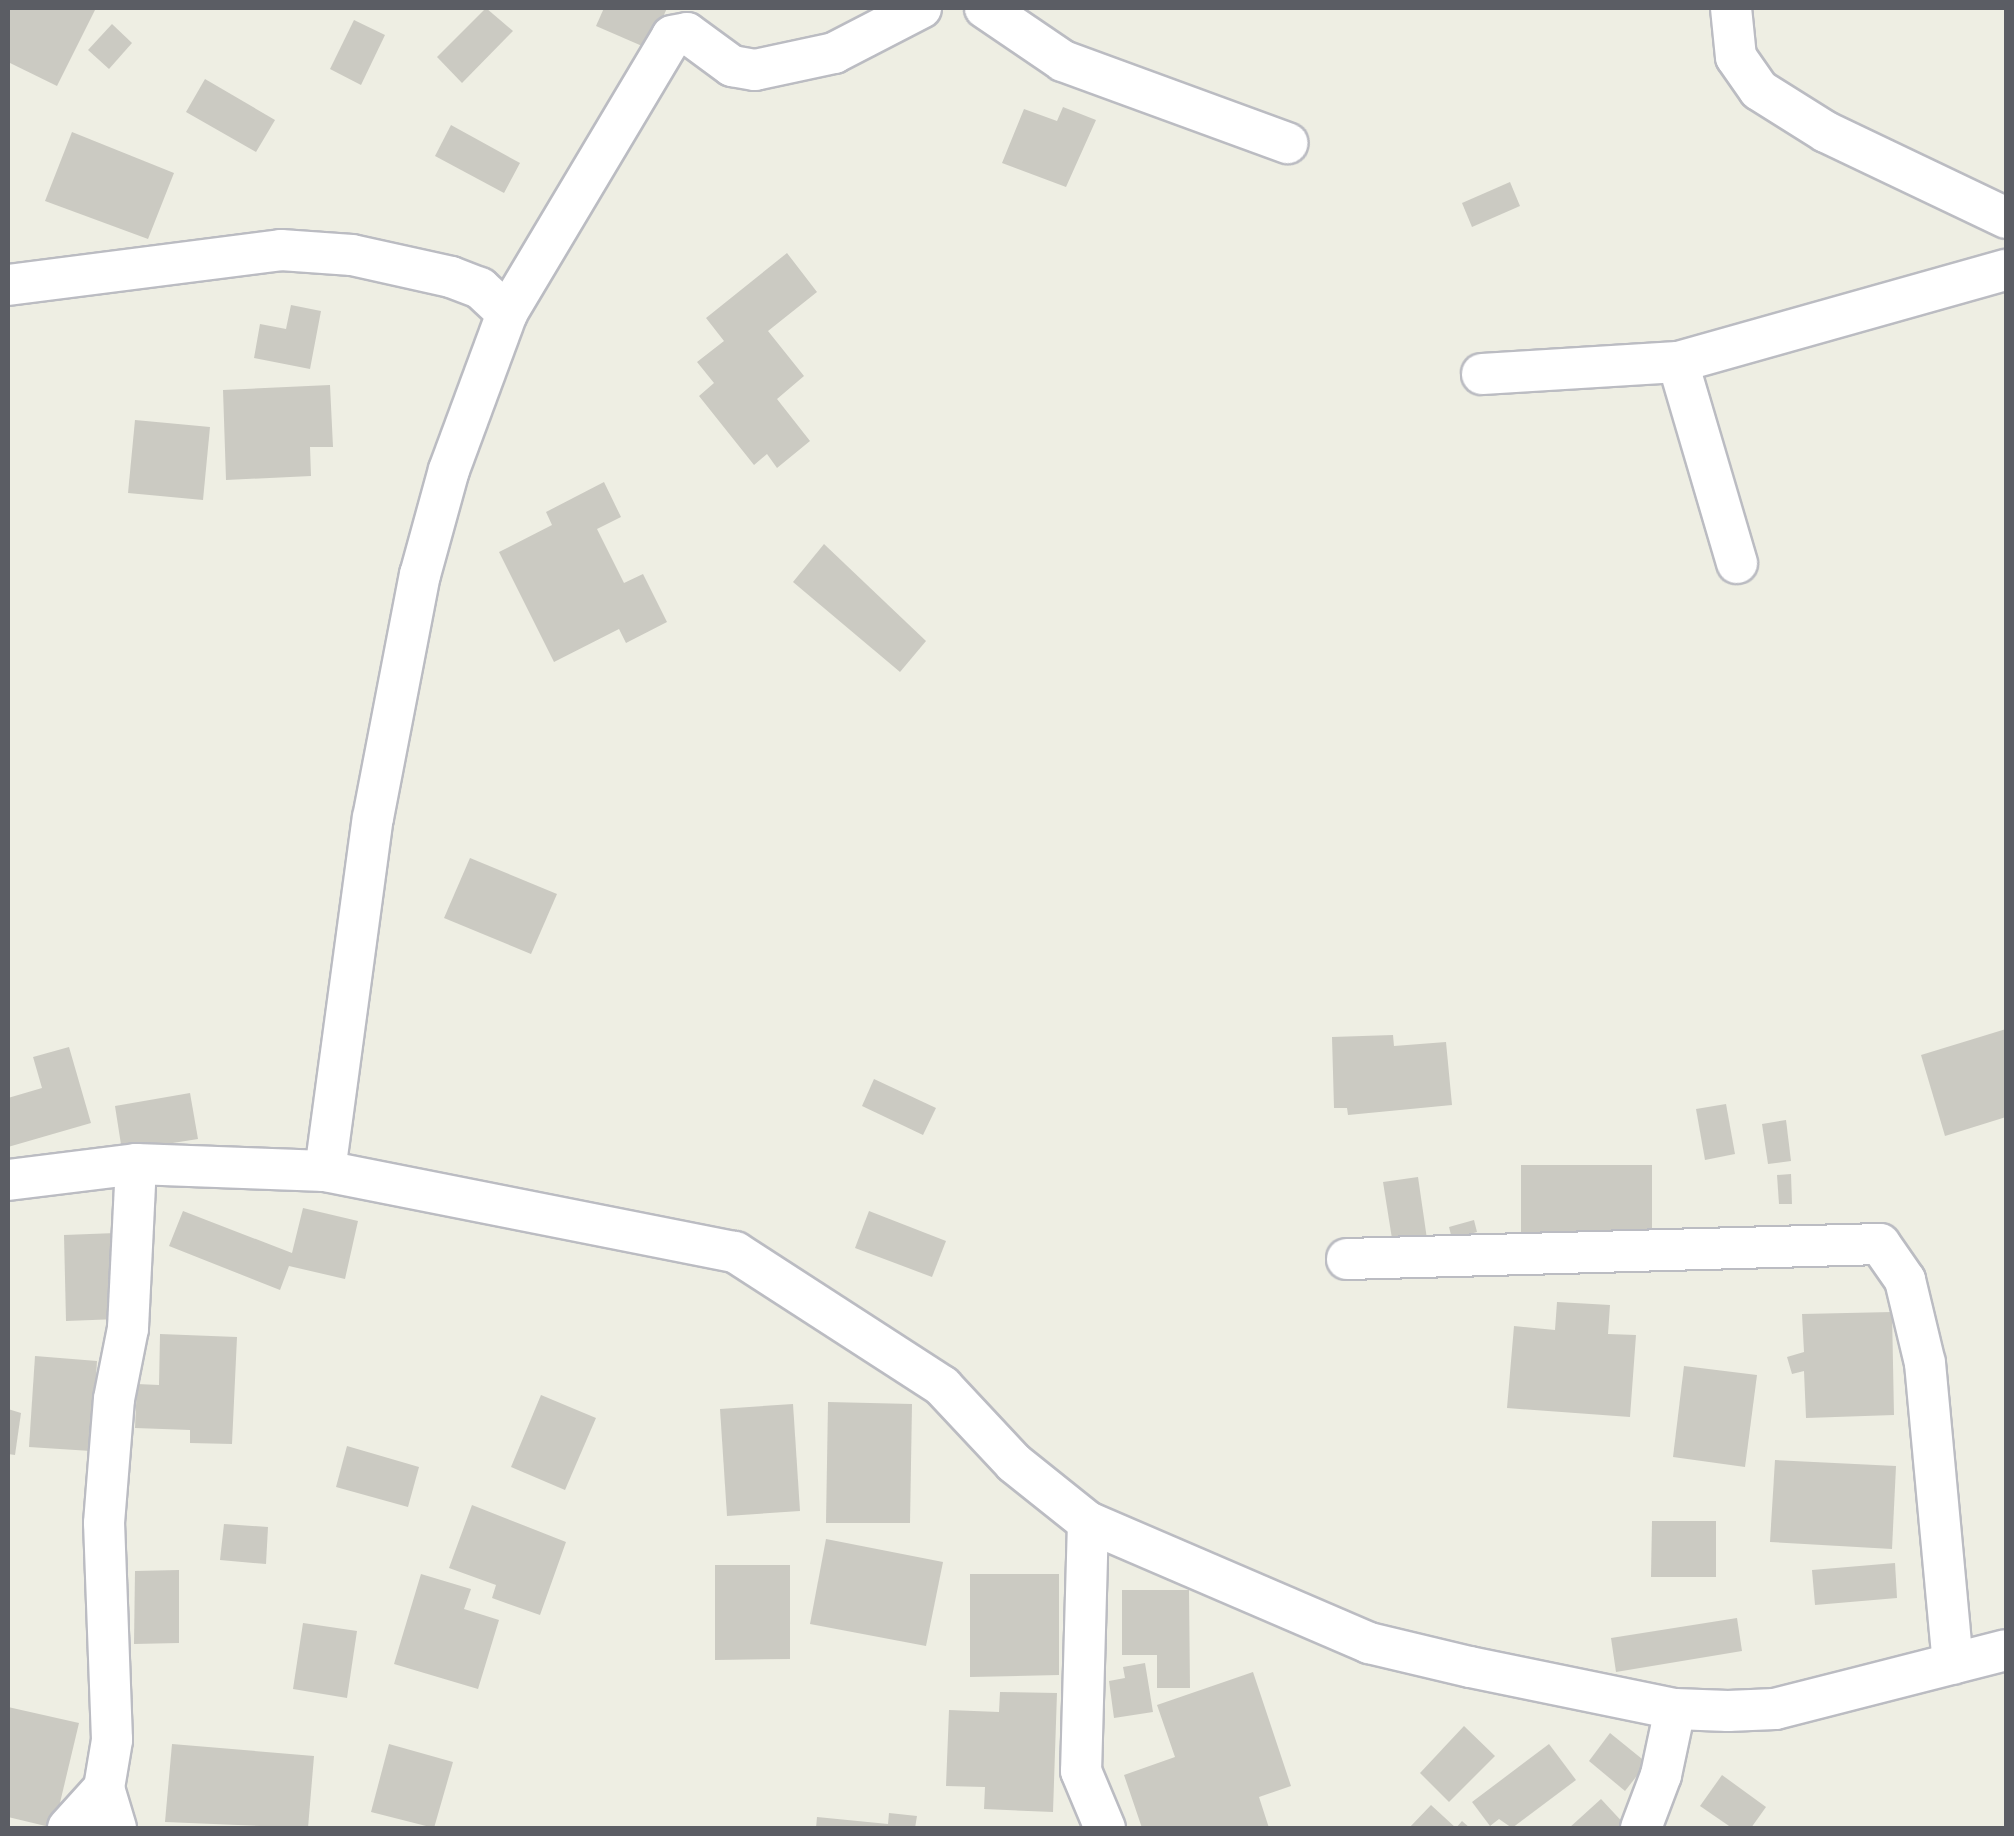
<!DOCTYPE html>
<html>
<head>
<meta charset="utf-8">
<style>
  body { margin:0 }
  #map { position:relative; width:2014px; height:1836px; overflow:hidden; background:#eeeee3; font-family:Mulish,sans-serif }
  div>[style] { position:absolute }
  .building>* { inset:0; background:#cbcac2 }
  .roads { filter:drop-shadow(2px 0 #bbbcc2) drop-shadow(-2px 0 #bbbcc2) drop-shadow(0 2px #bbbcc2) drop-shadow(0 -2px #bbbcc2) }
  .minor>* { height:40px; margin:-20px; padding:0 20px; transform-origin:20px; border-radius:20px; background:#fff }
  span { translate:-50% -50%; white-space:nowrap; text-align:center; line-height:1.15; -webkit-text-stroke:10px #fff; paint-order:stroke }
  .frame { position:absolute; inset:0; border:10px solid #5b5d64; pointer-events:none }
</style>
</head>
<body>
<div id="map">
  <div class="building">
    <i style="clip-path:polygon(8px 8px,96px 8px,57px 86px,8px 62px)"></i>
    <i style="clip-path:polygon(486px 8px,513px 31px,462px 83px,437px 57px)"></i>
    <i style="clip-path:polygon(604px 8px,667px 8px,649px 49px,596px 26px)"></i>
    <i style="clip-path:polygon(354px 20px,385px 35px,361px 85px,330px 69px)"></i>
    <i style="clip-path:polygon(112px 24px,132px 43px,109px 69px,88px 50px)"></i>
    <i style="clip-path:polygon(205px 79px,275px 120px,256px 152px,186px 112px)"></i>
    <i style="clip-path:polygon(1063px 107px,1096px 120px,1066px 187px,1002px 163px,1024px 109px,1057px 121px)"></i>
    <i style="clip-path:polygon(451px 125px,520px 163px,504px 193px,435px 156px)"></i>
    <i style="clip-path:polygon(72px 132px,174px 173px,148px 239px,45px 201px)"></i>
    <i style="clip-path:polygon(1510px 182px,1520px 206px,1472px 227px,1462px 203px)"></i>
    <i style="clip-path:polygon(787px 253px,817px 292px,768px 331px,804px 376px,777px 399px,810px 441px,777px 468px,767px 454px,754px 465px,699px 396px,714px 383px,697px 362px,724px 341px,706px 318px)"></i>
    <i style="clip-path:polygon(291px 305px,321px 311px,310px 369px,254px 358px,260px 324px,286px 329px)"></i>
    <i style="clip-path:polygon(330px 385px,333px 447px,310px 447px,311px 476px,226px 480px,223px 390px)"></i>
    <i style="clip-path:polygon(135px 420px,210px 427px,203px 500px,128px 493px)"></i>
    <i style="clip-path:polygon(604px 482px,621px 517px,597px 529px,624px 583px,643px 574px,667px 622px,626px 643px,619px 629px,554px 662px,499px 552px,552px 525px,546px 512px)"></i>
    <i style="clip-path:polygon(824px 544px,926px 641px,900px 672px,793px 582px)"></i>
    <i style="clip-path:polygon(470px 858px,557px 894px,531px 954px,444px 918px)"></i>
    <i style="clip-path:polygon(2006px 1029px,2006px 1117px,1945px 1136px,1921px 1055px)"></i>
    <i style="clip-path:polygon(1393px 1035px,1394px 1046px,1446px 1042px,1452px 1105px,1348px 1115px,1347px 1108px,1334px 1108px,1332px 1037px)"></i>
    <i style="clip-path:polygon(69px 1047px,91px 1123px,8px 1147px,8px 1098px,42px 1088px,33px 1057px)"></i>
    <i style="clip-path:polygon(874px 1079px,936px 1108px,923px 1135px,862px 1106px)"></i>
    <i style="clip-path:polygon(190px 1093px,198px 1139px,122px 1151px,115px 1106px)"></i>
    <i style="clip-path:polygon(1726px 1104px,1735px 1154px,1705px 1160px,1696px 1109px)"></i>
    <i style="clip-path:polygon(1786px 1120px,1791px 1161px,1768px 1164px,1762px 1124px)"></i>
    <i style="clip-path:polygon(1521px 1165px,1652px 1165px,1652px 1242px,1521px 1242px)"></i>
    <i style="clip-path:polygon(1791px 1174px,1792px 1204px,1779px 1204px,1777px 1175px)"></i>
    <i style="clip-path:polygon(1418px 1177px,1427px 1239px,1393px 1245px,1383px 1182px)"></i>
    <i style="clip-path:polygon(303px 1208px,358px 1221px,345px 1279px,289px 1266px,280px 1290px,169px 1246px,183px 1211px,292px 1253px)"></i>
    <i style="clip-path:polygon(869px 1211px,946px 1241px,932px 1277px,855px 1248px)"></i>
    <i style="clip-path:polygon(1474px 1220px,1477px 1232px,1452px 1239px,1449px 1227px)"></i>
    <i style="clip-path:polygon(116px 1233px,118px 1319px,66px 1321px,64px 1235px)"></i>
    <i style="clip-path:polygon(1557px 1302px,1610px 1305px,1608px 1334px,1636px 1335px,1630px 1417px,1507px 1408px,1514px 1326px,1555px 1330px)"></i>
    <i style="clip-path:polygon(1892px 1312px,1894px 1415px,1806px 1418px,1804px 1371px,1792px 1374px,1787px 1357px,1804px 1352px,1802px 1314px)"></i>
    <i style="clip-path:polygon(160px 1334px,237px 1337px,232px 1444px,190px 1443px,190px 1430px,135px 1428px,137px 1384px,159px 1385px)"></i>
    <i style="clip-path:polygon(35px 1356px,97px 1361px,91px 1451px,29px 1447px)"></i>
    <i style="clip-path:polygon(1684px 1366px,1757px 1375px,1745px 1467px,1673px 1457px)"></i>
    <i style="clip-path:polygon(541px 1395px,596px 1418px,565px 1490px,511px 1467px)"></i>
    <i style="clip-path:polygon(828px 1402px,912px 1404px,910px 1523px,826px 1523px)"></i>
    <i style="clip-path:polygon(793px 1404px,800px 1511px,727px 1516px,720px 1409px)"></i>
    <i style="clip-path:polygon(8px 1409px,21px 1413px,15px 1455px,8px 1454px)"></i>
    <i style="clip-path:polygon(347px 1446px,419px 1467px,408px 1507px,336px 1487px)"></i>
    <i style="clip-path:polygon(1775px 1460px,1896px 1466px,1892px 1549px,1770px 1542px)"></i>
    <i style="clip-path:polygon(472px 1505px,566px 1542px,540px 1615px,492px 1598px,496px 1585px,449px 1568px)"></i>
    <i style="clip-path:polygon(1652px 1521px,1716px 1521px,1716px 1577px,1651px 1577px)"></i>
    <i style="clip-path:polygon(224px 1524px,268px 1527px,266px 1564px,220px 1560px)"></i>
    <i style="clip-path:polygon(826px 1539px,943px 1562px,926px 1646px,810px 1624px)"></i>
    <i style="clip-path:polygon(1895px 1563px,1897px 1598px,1815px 1605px,1812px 1570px)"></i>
    <i style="clip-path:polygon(715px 1565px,790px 1565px,790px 1659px,715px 1660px)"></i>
    <i style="clip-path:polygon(179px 1570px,179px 1643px,134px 1644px,135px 1571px)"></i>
    <i style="clip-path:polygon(421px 1574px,471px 1589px,464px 1609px,499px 1620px,478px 1689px,394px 1664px)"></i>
    <i style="clip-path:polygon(970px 1574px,1059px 1574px,1059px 1675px,970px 1677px)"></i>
    <i style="clip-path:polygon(1122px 1590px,1189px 1590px,1190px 1688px,1157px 1688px,1157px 1655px,1122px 1655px)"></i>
    <i style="clip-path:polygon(1737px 1618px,1742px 1651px,1616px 1672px,1611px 1638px)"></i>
    <i style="clip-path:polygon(303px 1623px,357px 1631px,347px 1698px,293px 1689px)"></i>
    <i style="clip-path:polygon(1145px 1663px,1153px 1712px,1114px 1718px,1109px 1681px,1125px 1678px,1123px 1667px)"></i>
    <i style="clip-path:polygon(1253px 1672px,1291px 1786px,1259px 1797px,1269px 1828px,1142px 1828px,1124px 1775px,1175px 1757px,1157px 1705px)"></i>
    <i style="clip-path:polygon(1000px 1692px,1057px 1693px,1053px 1812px,984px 1809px,985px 1787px,946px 1786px,949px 1710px,999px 1712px)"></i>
    <i style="clip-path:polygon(8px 1707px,79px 1723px,54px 1828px,8px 1817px)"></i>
    <i style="clip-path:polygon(1464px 1726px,1495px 1756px,1449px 1802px,1420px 1773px)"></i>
    <i style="clip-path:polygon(1610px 1733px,1647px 1763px,1625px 1791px,1589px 1761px)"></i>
    <i style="clip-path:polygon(172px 1744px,314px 1756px,308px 1828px,165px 1822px)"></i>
    <i style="clip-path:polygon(389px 1744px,453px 1762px,434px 1828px,371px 1812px)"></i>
    <i style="clip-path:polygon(1549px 1744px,1576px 1780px,1512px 1828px,1499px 1819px,1490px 1826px,1472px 1802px)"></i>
    <i style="clip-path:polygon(1722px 1775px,1766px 1807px,1751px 1828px,1732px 1828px,1700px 1806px)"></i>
    <i style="clip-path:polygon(1601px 1799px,1628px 1828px,1569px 1828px)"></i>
    <i style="clip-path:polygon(1431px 1805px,1456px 1828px,1462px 1821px,1470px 1828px,1409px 1828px)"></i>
    <i style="clip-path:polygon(889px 1813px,917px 1816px,915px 1828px,816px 1828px,817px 1817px,888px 1824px)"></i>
  </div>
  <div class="roads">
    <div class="minor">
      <i style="left:985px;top:8px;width:94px;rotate:34.2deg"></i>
      <i style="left:1063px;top:61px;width:239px;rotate:20.1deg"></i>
      <i style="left:1731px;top:8px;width:49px;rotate:84.2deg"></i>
      <i style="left:1736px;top:57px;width:40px;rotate:55.1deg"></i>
      <i style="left:1759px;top:90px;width:79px;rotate:32.1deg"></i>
      <i style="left:1826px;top:132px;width:199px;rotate:25.5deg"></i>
      <i style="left:8px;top:285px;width:275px;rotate:-7.3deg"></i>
      <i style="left:281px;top:250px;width:71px;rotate:4deg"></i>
      <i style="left:352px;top:255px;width:101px;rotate:12.5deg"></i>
      <i style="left:451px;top:277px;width:31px;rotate:21deg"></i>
      <i style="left:480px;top:288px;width:37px;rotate:43deg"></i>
      <i style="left:1482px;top:374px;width:196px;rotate:-3.5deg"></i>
      <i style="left:1737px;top:563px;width:209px;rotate:-106.4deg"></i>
      <i style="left:1678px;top:362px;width:341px;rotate:-15.7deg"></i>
      <i style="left:325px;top:1171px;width:356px;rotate:-82.3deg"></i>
      <i style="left:373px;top:818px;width:248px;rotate:-79.1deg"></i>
      <i style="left:420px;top:575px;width:109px;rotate:-74.6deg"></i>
      <i style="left:449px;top:470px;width:167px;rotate:-69.7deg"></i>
      <i style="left:507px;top:313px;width:322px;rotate:-59.2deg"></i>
      <i style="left:672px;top:36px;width:15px;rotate:-11deg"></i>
      <i style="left:687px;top:33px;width:56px;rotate:36.3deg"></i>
      <i style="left:732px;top:66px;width:23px;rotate:10deg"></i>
      <i style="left:755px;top:70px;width:81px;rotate:-12.1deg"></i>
      <i style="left:834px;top:53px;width:98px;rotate:-27.3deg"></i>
      <i style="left:8px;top:1180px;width:129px;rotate:-7.1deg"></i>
      <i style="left:136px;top:1164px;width:189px;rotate:2.1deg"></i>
      <i style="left:325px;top:1171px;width:418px;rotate:11.2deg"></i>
      <i style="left:735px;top:1252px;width:247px;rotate:32.9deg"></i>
      <i style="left:942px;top:1386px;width:105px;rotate:46.9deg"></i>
      <i style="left:1014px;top:1463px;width:95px;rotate:38.6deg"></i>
      <i style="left:1088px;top:1522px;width:306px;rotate:23.3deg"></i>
      <i style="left:1369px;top:1643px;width:104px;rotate:13.4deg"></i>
      <i style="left:1470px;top:1667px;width:209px;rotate:11.6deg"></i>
      <i style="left:1675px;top:1709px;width:53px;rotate:2.2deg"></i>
      <i style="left:1728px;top:1711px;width:47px;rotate:-2.4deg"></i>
      <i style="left:1775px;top:1709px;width:238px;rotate:-14.3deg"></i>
      <i style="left:1347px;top:1259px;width:533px;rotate:-1.61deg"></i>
      <i style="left:1880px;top:1244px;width:44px;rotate:55.2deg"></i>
      <i style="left:1905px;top:1280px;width:85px;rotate:76.5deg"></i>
      <i style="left:1925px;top:1363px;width:302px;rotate:84.7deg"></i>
      <i style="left:1088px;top:1522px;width:249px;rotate:91.6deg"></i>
      <i style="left:1081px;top:1771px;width:62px;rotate:67.2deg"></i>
      <i style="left:68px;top:1828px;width:54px;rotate:-48deg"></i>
      <i style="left:116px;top:1828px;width:42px;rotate:-106.7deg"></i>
      <i style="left:104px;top:1788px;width:49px;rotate:-80.5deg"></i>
      <i style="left:112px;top:1740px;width:217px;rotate:-92.1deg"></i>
      <i style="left:104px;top:1523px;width:124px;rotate:-85.4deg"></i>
      <i style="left:114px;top:1399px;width:72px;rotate:-78.8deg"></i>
      <i style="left:128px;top:1328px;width:164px;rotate:-87.2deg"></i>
      <i style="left:1641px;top:1828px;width:57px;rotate:-69.3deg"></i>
      <i style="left:1661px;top:1775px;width:67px;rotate:-78deg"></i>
    </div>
  </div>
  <div class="frame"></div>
</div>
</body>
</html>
